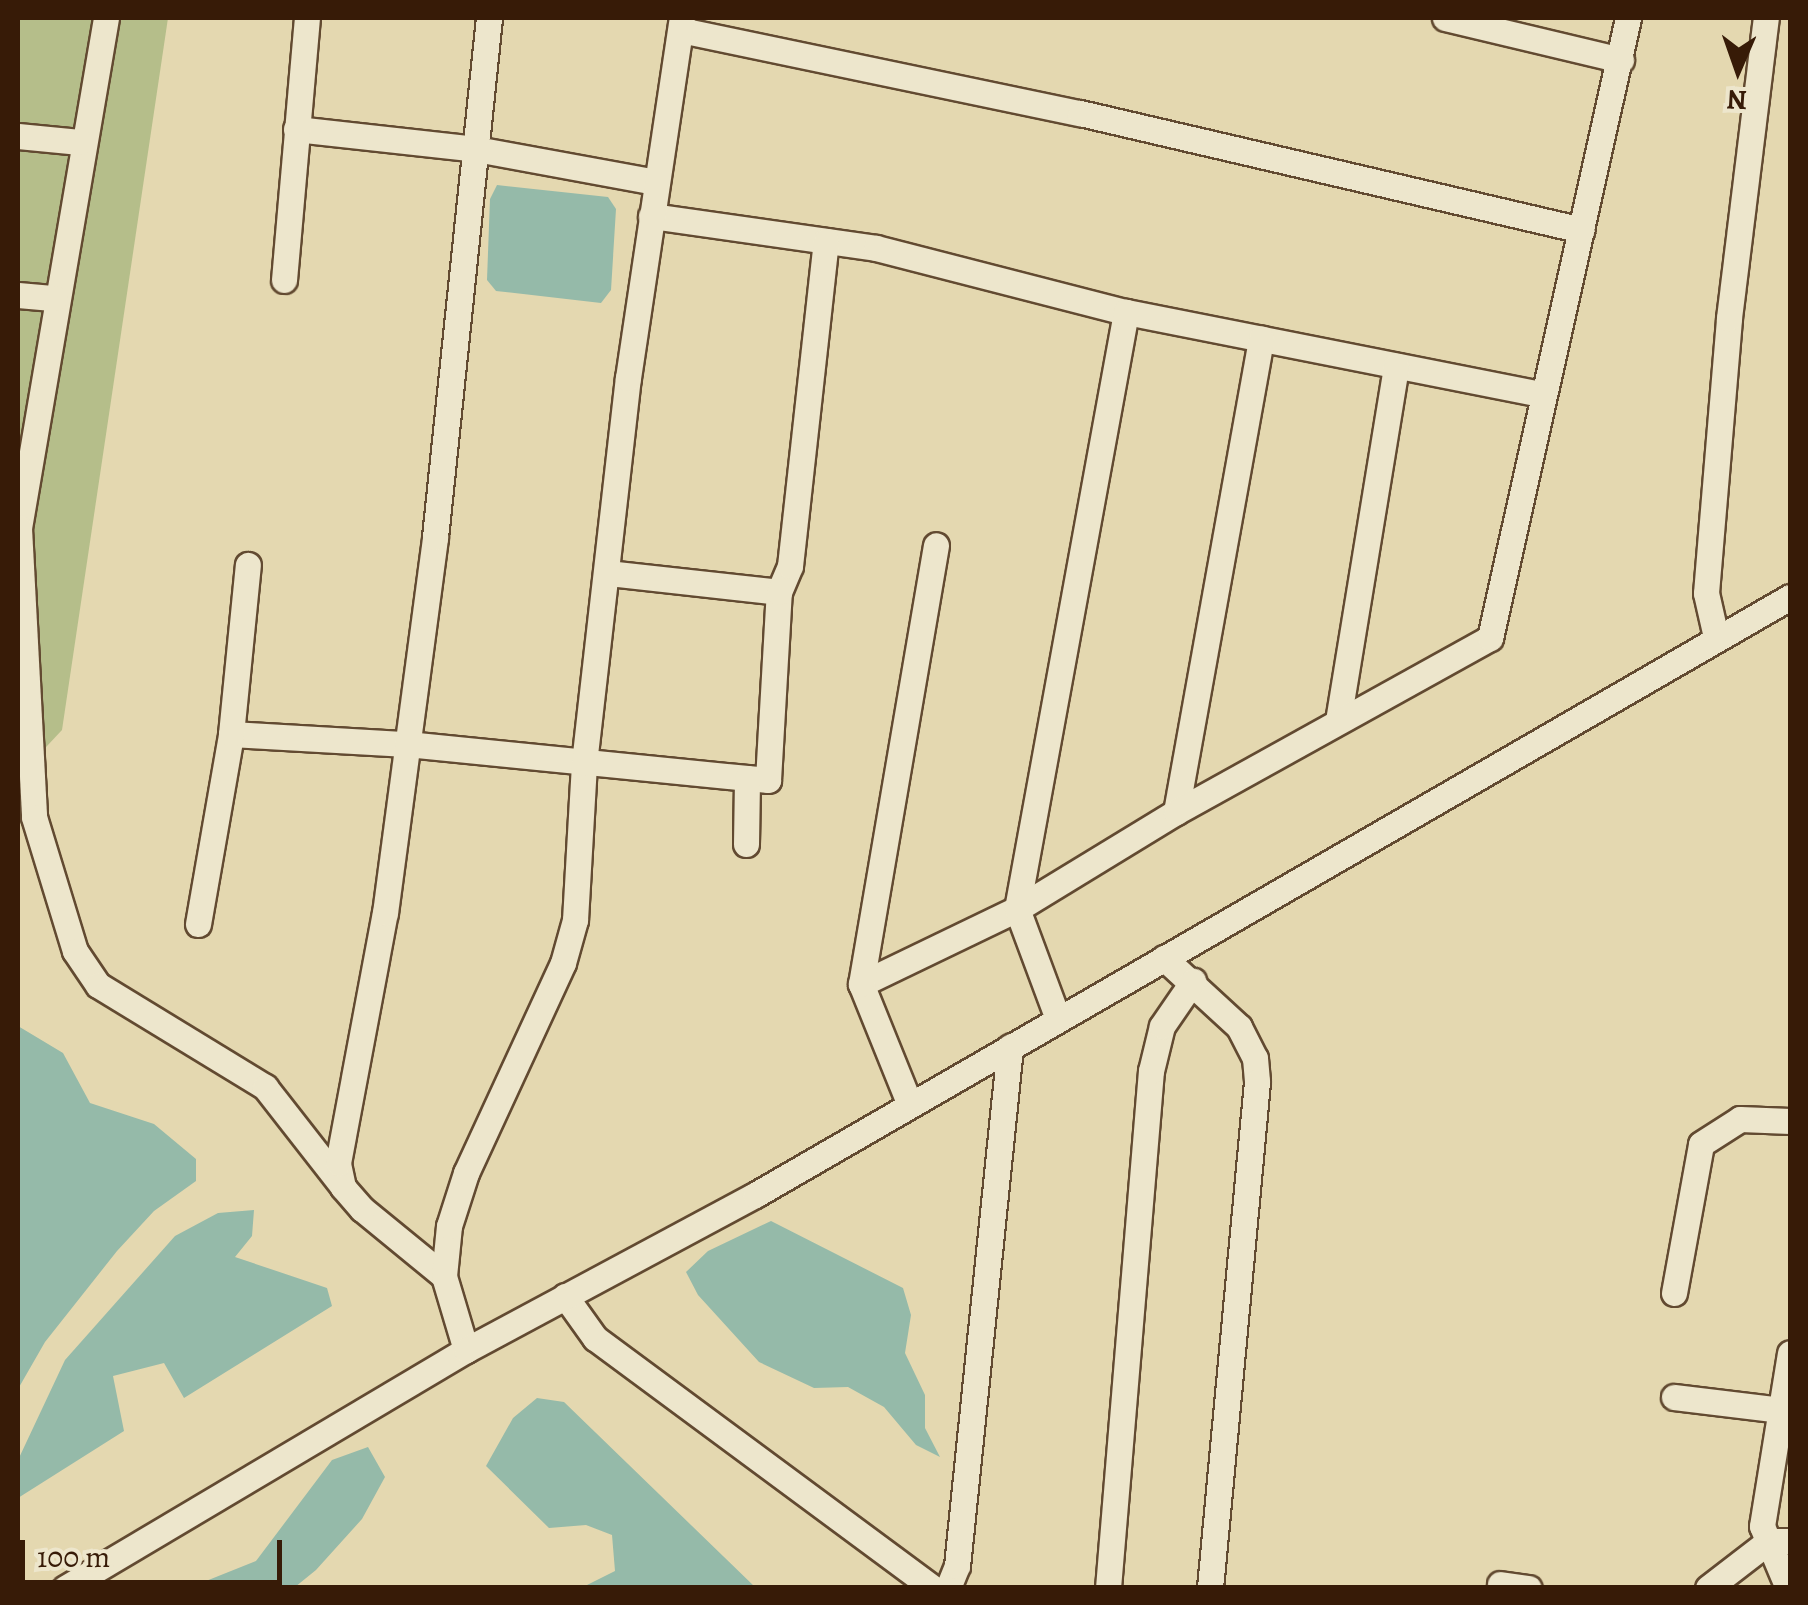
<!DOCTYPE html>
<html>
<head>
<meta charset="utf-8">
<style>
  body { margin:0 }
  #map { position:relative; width:1808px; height:1605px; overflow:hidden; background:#e4d8b0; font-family:Alegreya,serif }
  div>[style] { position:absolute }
  .green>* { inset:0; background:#b5be8a }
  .water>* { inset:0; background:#95baa9 }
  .roads { filter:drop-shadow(2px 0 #624a31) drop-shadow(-2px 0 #624a31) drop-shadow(0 2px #624a31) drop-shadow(0 -2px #624a31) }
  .minor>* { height:25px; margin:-12.5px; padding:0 12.5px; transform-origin:12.5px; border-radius:12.5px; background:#ede6cc }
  span { translate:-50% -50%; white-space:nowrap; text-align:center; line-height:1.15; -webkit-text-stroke:8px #ede6cc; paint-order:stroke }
  .frame { position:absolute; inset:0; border:20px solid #371b07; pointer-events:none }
  .north { position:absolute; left:1688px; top:20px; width:100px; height:100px; -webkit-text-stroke:8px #ede6cc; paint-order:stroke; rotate:182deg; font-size:28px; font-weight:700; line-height:40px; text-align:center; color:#371b07 }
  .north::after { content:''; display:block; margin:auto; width:35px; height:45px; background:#371b07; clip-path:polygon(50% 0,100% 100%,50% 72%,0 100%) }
  .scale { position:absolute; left:20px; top:1540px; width:262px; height:45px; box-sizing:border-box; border:5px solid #371b07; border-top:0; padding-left:12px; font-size:30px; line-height:35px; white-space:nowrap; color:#371b07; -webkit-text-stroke:8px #ede6cc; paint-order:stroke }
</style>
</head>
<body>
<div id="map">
  <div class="green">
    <i style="clip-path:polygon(18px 18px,168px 18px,62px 730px,18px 777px)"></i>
  </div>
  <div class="water">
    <i style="clip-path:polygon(497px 185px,608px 197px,616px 209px,611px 290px,601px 303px,496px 291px,487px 280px,490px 199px)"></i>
    <i style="clip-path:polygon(18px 1026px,63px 1053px,90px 1103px,154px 1124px,196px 1159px,196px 1181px,154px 1211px,117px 1251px,45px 1342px,18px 1389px)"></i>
    <i style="clip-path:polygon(254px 1210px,252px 1236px,235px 1257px,327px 1288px,332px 1306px,184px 1398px,164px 1363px,113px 1376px,124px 1431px,18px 1498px,18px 1460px,65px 1360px,175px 1236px,218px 1213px)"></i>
    <i style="clip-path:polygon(771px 1221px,903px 1288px,911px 1315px,905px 1353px,925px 1395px,925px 1428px,940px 1457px,916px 1445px,884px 1407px,848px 1387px,814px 1388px,759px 1362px,698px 1295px,686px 1272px,708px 1251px)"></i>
    <i style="clip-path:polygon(537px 1398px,564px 1402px,755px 1587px,583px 1587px,615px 1571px,612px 1535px,586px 1525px,549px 1528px,486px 1466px,513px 1418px)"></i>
    <i style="clip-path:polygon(368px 1447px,385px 1477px,362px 1519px,316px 1570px,295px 1587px,191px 1587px,256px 1561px,332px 1460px)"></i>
  </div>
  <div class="roads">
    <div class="minor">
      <i style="left:106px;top:18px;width:517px;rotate:99.68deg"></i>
      <i style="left:19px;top:528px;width:289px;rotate:87deg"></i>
      <i style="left:34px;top:817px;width:140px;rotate:73deg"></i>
      <i style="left:75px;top:951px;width:41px;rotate:55.9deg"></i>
      <i style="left:98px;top:985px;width:196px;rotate:31.4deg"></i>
      <i style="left:265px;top:1087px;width:127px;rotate:52deg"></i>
      <i style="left:1445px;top:18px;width:181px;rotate:13.4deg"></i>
      <i style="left:681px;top:30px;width:408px;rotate:11.8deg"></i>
      <i style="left:1080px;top:113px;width:515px;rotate:13.12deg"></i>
      <i style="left:296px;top:129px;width:181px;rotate:6.3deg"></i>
      <i style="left:476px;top:149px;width:182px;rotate:10.4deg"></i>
      <i style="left:18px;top:136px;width:62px;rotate:5.5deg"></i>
      <i style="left:651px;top:216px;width:227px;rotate:8.1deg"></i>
      <i style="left:876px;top:248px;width:258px;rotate:14.4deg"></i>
      <i style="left:1126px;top:312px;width:423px;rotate:11.2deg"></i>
      <i style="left:284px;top:280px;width:263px;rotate:-85deg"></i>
      <i style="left:18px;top:295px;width:37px;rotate:5deg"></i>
      <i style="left:608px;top:573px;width:172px;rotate:6.3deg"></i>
      <i style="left:1716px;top:637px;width:45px;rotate:-102.8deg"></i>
      <i style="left:1706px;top:593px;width:276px;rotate:-85.2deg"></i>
      <i style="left:1729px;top:318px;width:302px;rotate:-83deg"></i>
      <i style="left:1338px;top:721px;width:360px;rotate:-80.7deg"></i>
      <i style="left:231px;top:734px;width:176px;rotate:3.3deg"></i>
      <i style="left:407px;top:744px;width:363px;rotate:5.7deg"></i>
      <i style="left:768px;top:780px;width:188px;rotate:-86.7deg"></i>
      <i style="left:779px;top:592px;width:28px;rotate:-67deg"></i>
      <i style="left:790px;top:566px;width:327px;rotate:-83.7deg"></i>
      <i style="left:1176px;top:812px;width:481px;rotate:-79.8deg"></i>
      <i style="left:746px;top:844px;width:66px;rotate:-89.1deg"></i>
      <i style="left:198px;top:924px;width:193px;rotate:-80.1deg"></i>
      <i style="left:231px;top:734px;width:170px;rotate:-84.3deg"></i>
      <i style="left:1164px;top:958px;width:102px;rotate:42.6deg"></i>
      <i style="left:1239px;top:1027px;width:35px;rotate:63deg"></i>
      <i style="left:1255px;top:1058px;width:24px;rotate:85deg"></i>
      <i style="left:1257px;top:1082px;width:508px;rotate:95.31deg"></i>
      <i style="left:861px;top:984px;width:173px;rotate:-25.7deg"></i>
      <i style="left:1017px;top:909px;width:186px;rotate:-31.4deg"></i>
      <i style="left:1176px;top:812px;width:359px;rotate:-29deg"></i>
      <i style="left:1490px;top:638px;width:635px;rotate:-77.45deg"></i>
      <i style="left:1058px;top:1019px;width:117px;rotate:-110.4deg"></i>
      <i style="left:1017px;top:909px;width:607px;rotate:-79.65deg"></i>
      <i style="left:910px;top:1105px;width:131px;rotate:-112deg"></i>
      <i style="left:861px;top:984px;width:445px;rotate:-80.3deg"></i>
      <i style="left:444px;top:1276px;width:106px;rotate:-140.7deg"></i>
      <i style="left:362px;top:1209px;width:29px;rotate:-131deg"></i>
      <i style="left:343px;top:1187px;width:25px;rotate:-102deg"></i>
      <i style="left:338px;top:1163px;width:254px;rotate:-79.4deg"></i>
      <i style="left:385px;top:913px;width:379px;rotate:-82.4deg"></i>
      <i style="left:435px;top:537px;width:522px;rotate:-84.06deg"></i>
      <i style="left:1674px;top:1293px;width:151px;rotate:-79.7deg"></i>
      <i style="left:1701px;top:1144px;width:46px;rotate:-32.7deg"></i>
      <i style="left:1740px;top:1119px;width:50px;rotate:2.3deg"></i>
      <i style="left:565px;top:1296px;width:52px;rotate:54.5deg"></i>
      <i style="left:595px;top:1338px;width:420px;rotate:36.5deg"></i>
      <i style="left:466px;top:1350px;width:77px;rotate:-106.6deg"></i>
      <i style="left:444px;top:1276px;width:50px;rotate:-84.3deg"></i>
      <i style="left:449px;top:1226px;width:56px;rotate:-72.2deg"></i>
      <i style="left:466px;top:1173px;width:231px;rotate:-65.2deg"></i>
      <i style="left:563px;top:963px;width:45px;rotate:-74.4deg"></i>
      <i style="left:575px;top:920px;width:157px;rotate:-86.7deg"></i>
      <i style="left:584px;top:763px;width:388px;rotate:-83.5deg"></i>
      <i style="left:628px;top:378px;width:364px;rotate:-81.5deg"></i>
      <i style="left:1674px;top:1397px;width:108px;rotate:6.9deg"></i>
      <i style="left:1500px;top:1584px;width:29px;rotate:8deg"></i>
      <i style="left:65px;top:1588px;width:466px;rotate:-30.7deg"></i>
      <i style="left:466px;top:1350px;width:328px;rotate:-28.2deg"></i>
      <i style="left:755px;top:1195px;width:1195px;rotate:-30.02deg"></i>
      <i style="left:948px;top:1588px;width:24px;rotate:-68deg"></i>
      <i style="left:957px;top:1566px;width:522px;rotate:-84.17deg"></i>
      <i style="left:1108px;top:1588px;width:519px;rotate:-85.25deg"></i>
      <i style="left:1151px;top:1071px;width:46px;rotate:-76.3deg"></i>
      <i style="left:1162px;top:1026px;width:55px;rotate:-55.4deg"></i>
      <i style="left:1708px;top:1588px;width:77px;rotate:-37.6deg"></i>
      <i style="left:1769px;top:1541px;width:21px"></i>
      <i style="left:1788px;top:1588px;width:67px;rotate:-112.8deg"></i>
      <i style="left:1762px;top:1526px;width:175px;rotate:-80.8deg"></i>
    </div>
  </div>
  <div class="frame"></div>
  <div class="north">N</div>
  <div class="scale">100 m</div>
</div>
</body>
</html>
